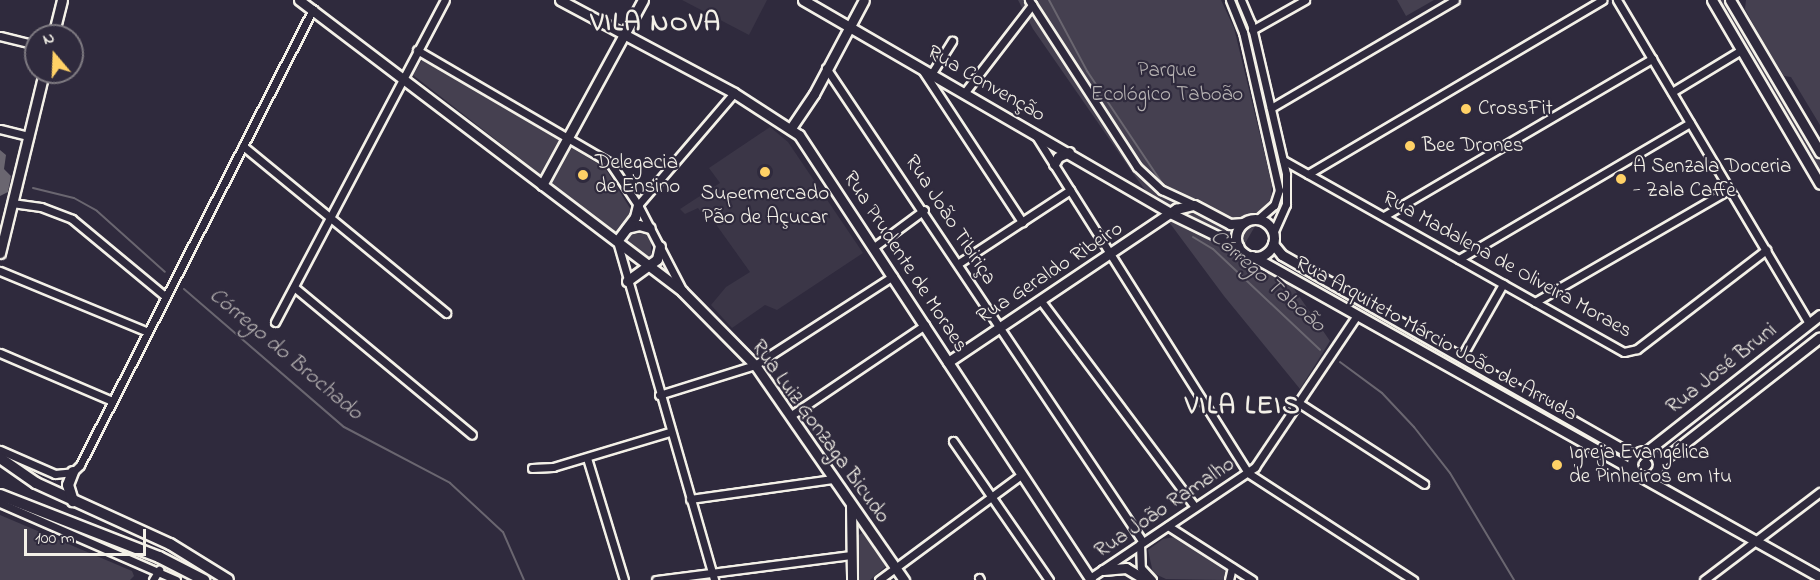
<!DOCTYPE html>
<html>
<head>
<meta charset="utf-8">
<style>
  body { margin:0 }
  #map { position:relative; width:1820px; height:580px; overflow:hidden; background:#2f2a3d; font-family:"Indie Flower",sans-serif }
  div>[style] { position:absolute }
  .built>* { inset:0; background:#3b3647 }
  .green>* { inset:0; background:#454050 }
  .water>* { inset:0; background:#6a6670 }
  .stream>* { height:2px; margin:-1px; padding:0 1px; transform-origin:1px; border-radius:1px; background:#6a6670 }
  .roads { filter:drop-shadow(2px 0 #f4f1e8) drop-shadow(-2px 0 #f4f1e8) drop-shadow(0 2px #f4f1e8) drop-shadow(0 -2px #f4f1e8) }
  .street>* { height:7px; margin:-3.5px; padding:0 3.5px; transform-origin:3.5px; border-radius:3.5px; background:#2f2a3d }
  .secondary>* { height:9px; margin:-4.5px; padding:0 4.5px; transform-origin:4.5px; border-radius:4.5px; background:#2f2a3d }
  .secondary>.ring { margin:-4.5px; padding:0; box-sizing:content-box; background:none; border:9px solid #2f2a3d; border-radius:50% }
  .primary>* { height:10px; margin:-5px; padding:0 5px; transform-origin:5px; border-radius:5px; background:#2f2a3d }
  .dots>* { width:16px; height:16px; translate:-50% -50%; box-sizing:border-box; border:3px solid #2f2a3d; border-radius:50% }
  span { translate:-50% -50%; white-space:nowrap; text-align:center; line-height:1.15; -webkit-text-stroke:4.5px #2f2a3d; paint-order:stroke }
  .park-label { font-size:21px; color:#b7b3b3 }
  .street-label { font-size:21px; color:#f4f1e8 }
  .poi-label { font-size:21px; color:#f4f1e8 }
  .left { translate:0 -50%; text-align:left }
  .water-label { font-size:22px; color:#b6b2b2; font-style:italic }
  .district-label { font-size:27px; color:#f4f1e8; font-weight:700; letter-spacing:1.5px }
  .north { position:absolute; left:24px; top:24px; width:60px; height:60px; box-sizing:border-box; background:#2f2a3d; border:2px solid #7e7a81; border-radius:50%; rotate:341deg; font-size:16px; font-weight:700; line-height:24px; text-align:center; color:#f4f1e8 }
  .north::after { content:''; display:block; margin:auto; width:21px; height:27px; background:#ffd166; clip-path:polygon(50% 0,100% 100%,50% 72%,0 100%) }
  .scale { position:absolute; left:24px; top:529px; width:122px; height:27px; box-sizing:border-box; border:3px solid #f4f1e8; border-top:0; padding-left:8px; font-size:18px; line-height:21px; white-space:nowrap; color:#f4f1e8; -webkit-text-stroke:4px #2f2a3d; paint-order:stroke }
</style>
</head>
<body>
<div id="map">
  <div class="built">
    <i style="clip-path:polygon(682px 0,767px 0,749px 35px)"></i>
    <i style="clip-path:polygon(770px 127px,788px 142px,863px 253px,777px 310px,765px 305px,732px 328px,711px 305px,726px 287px,750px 272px,710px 216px,705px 218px,698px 208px,685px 214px,680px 209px,720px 183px,709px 168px)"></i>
  </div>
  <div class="green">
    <i style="clip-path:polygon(1018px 0,1221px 0,1234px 28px,1272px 184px,1271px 198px,1238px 256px,1292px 286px,1330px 341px,1300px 389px,1224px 296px,1137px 179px,1033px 29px)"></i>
    <i style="clip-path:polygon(1397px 0,1434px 0,1406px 16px)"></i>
    <i style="clip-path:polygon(1718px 0,1725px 0,1820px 161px,1820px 174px)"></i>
    <i style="clip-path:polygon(1746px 0,1820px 0,1820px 125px,1791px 77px,1784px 76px,1763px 42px,1745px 9px)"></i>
    <i style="clip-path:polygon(423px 58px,605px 168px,651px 242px,651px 257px,646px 257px,413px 75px)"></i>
    <i style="clip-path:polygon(0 515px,132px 571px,134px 576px,130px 580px,0 580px)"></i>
    <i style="clip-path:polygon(864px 532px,886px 566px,870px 580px,857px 580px,855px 537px)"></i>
    <i style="clip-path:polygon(1175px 537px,1228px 569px,1225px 580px,1166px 579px,1153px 573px,1148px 550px,1163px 539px)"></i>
  </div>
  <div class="water">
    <i style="clip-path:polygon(0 150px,6px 155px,4px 169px,11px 176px,8px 192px,0 196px)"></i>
  </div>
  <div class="stream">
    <i style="left:1049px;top:0;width:81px;rotate:61.8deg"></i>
    <i style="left:1087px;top:71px;width:142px;rotate:56.2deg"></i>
    <i style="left:33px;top:188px;width:42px;rotate:13.7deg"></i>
    <i style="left:74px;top:198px;width:26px;rotate:29deg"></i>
    <i style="left:97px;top:211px;width:91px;rotate:41.9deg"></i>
    <i style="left:1193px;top:237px;width:23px;rotate:31deg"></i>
    <i style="left:1213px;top:249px;width:147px;rotate:43.3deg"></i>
    <i style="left:184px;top:289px;width:211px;rotate:40.8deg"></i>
    <i style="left:344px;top:427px;width:120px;rotate:27.8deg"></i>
    <i style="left:450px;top:483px;width:72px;rotate:42.8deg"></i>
    <i style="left:503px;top:532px;width:52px;rotate:66.4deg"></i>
    <i style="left:1340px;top:362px;width:52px;rotate:36.4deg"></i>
    <i style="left:1382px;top:393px;width:47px;rotate:46.7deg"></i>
    <i style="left:1414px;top:427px;width:58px;rotate:52deg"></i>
    <i style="left:1450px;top:473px;width:125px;rotate:59.1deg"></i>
  </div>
  <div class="roads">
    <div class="street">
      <i style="left:1029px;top:0;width:199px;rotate:57.1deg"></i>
      <i style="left:1137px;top:167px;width:34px;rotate:43deg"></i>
      <i style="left:1162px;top:190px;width:35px;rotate:25deg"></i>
      <i style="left:1230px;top:0;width:35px;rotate:68deg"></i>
      <i style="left:1243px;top:32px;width:162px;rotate:77.2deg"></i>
      <i style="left:1279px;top:190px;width:16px;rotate:108deg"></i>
      <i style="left:1274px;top:205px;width:21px;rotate:139deg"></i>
      <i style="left:1241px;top:0;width:25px;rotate:67deg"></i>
      <i style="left:1251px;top:23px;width:155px;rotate:76.9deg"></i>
      <i style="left:1286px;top:174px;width:30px;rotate:90deg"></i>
      <i style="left:1286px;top:204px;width:32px;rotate:114deg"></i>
      <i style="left:1617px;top:0;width:376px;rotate:59.3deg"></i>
      <i style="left:1252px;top:30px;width:61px;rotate:-29.5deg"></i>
      <i style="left:0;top:36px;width:37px;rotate:14deg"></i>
      <i style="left:417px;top:50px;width:224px;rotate:30.3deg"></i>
      <i style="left:610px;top:163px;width:50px;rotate:56.3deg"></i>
      <i style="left:638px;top:205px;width:96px;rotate:62.6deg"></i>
      <i style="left:826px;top:68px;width:570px;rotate:56.23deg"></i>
      <i style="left:923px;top:71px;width:181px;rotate:56.7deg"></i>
      <i style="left:932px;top:73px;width:38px;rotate:-58deg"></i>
      <i style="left:965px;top:92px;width:110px;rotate:-52.4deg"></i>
      <i style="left:1672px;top:92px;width:81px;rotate:-31.3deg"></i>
      <i style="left:1271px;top:108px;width:213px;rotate:-30.4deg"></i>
      <i style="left:0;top:129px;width:30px;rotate:14deg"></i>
      <i style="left:1036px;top:136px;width:398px;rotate:57.8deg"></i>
      <i style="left:1248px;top:473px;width:197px;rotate:33deg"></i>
      <i style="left:243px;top:146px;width:263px;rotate:39.4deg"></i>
      <i style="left:1283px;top:160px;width:391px;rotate:29.4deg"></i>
      <i style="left:1624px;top:352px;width:13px;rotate:-13deg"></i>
      <i style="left:1637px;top:349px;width:163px;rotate:-37.5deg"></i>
      <i style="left:1308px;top:174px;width:342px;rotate:-30.6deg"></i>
      <i style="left:12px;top:203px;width:29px;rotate:8deg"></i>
      <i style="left:41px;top:207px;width:33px;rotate:21deg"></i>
      <i style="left:72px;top:219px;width:122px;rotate:39.7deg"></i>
      <i style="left:638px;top:205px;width:148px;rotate:-49.4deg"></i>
      <i style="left:1384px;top:216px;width:311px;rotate:-30.4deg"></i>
      <i style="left:617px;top:241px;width:353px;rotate:74deg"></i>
      <i style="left:874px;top:247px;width:62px;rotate:-36.5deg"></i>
      <i style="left:1459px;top:259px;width:268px;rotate:-30.5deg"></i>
      <i style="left:959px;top:263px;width:133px;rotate:-33.3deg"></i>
      <i style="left:0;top:271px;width:160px;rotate:22.4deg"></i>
      <i style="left:294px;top:287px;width:231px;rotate:39.7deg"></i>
      <i style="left:1041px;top:301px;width:257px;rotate:53.2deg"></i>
      <i style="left:1535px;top:302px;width:225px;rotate:-30.1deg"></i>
      <i style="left:275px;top:322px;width:364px;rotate:-62.2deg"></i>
      <i style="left:0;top:353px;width:122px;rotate:23.2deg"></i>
      <i style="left:1462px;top:356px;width:83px;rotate:-60.3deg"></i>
      <i style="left:659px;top:395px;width:101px;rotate:-17.4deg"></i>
      <i style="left:755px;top:365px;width:164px;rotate:-32.8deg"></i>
      <i style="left:1299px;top:403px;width:149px;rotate:32.9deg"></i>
      <i style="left:790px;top:416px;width:163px;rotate:-34deg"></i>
      <i style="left:953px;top:441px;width:169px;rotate:55.4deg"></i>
      <i style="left:0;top:450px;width:60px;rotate:23.6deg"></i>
      <i style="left:55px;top:474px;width:18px;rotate:-6deg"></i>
      <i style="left:73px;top:472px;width:10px;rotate:-45deg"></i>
      <i style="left:80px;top:465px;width:512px;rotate:-62.93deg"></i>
      <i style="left:587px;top:458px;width:127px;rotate:73.1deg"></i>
      <i style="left:532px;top:468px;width:21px;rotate:-3deg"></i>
      <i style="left:553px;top:467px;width:122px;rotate:-16.7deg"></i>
      <i style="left:690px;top:499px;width:144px;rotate:-8deg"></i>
      <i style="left:0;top:503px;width:192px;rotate:23.6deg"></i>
      <i style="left:1168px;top:526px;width:100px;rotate:32.7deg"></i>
      <i style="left:1140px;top:544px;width:24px;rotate:88deg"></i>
      <i style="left:1141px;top:568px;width:16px;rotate:47deg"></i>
      <i style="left:979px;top:578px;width:2px;rotate:63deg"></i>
      <i style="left:1090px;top:578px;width:199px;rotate:-33.9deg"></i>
      <i style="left:1255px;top:467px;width:183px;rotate:-56.1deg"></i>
      <i style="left:153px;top:580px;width:12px;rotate:-59deg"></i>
      <i style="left:656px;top:580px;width:197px;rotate:-7.3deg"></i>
      <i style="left:879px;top:580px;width:178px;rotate:-36.5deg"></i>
      <i style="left:1229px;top:580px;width:13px;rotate:-77deg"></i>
      <i style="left:1704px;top:580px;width:146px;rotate:-37.2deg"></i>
    </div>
    <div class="secondary">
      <i style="left:299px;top:0;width:481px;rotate:37.2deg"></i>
      <i style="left:682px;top:291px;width:104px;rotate:45.4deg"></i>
      <i style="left:755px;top:365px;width:262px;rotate:55.3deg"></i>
      <i style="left:560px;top:0;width:197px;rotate:28.1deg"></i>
      <i style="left:734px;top:93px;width:77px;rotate:32.9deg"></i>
      <i style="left:799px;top:135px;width:532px;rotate:56.73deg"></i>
      <i style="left:803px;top:0;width:424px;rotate:30.1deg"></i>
      <i style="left:1170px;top:213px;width:76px;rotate:25.9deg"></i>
      <i style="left:1712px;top:0;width:213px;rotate:59.6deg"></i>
      <i style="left:1730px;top:0;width:177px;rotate:59.4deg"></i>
      <i style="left:53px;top:36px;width:37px;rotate:-76deg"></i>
      <i style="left:791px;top:128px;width:41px;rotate:-55.9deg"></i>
      <i style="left:814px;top:94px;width:106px;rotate:-62deg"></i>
      <i style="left:1054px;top:164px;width:8px;rotate:-60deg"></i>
      <i style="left:1058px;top:157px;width:12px;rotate:-24deg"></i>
      <i style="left:542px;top:185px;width:211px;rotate:-61.4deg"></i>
      <i class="ring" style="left:1236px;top:219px;width:29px;height:29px"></i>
      <i style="left:627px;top:228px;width:12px;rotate:-14deg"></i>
      <i style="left:639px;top:225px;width:11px;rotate:15deg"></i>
      <i style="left:617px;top:241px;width:30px;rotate:-53deg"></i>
      <i style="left:635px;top:217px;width:12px;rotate:-76deg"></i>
      <i style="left:1273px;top:244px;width:14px;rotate:51deg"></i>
      <i style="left:1282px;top:255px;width:406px;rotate:29.7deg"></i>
      <i style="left:0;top:253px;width:186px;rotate:-76.3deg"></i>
      <i style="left:1252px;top:256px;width:438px;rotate:29.3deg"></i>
      <i style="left:627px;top:281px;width:37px;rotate:-36deg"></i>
      <i style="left:657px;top:259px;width:13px;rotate:-77deg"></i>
      <i style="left:948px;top:362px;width:275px;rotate:-33.9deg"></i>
      <i style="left:1176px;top:209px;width:18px;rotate:-13deg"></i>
      <i style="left:1194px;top:205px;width:41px;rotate:27.8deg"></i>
      <i style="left:1230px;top:224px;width:13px;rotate:-4deg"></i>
      <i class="ring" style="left:1632px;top:451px;width:17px;height:17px"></i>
      <i style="left:1647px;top:451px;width:220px;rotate:-38.2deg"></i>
      <i style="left:1659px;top:463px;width:204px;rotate:-38deg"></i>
      <i style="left:1640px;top:476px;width:206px;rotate:29.3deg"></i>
      <i style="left:851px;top:505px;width:75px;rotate:89.2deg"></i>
      <i style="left:1103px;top:570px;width:23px;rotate:-5deg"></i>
      <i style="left:1126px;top:568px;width:23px;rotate:31deg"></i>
    </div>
    <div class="primary">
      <i style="left:0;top:458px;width:44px;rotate:34.8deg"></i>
      <i style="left:36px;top:483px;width:147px;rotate:24.5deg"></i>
      <i style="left:170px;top:544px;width:68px;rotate:31.8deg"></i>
      <i style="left:73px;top:472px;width:14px;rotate:111deg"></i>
      <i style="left:68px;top:485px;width:17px;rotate:73deg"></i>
      <i style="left:0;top:495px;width:171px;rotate:21.3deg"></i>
      <i style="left:159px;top:557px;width:51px;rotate:27.1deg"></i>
    </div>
  </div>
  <div class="dots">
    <i style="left:1466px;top:109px;background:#ffd166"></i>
    <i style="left:1410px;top:146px;background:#ffd166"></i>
    <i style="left:765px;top:172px;background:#ffd166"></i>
    <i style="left:583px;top:175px;background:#ffd166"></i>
    <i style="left:1621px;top:179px;background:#ffd166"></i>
    <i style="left:1557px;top:465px;background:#ffd166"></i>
  </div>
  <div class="park-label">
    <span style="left:1167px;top:83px">Parque<br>Ecológico Taboão</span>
  </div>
  <div class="street-label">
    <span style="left:986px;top:84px;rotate:30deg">Rua Convenção</span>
    <span style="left:950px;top:220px;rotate:57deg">Rua João Tibiriça</span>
    <span style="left:905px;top:262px;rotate:57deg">Rua Prudente de Moraes</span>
    <span style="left:1507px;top:265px;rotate:29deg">Rua Madalena de Oliveira Moraes</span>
    <span style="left:1050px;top:273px;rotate:-33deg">Rua Geraldo Ribeiro</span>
    <span style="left:1436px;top:339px;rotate:29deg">Rua Arquiteto Márcio João de Arruda</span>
    <span style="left:1722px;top:369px;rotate:-38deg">Rua José Bruni</span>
    <span style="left:820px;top:432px;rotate:54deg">Rua Luiz Gonzaga Bicudo</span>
    <span style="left:1165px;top:508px;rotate:-34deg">Rua João Ramalho</span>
  </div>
  <div class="poi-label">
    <span class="left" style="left:1478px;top:109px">CrossFit</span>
    <span class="left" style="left:1422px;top:146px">Bee Drones</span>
    <span class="left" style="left:595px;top:175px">Delegacia<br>de Ensino</span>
    <span class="left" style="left:1633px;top:179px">A Senzala Doceria<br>- Zala Caffè</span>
    <span style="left:765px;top:206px">Supermercado<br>Pão de Açucar</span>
    <span class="left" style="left:1569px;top:465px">Igreja Evangélica<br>de Pinheiros em Itu</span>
  </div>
  <div class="water-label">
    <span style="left:1267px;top:282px;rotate:41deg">Córrego Taboão</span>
    <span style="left:285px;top:355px;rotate:40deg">Córrego do Brochado</span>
  </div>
  <div class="district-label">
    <span style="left:656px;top:24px">VILA NOVA</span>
    <span style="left:1243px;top:407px">VILA LEIS</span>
  </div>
  <div class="north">N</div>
  <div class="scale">100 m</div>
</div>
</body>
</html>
